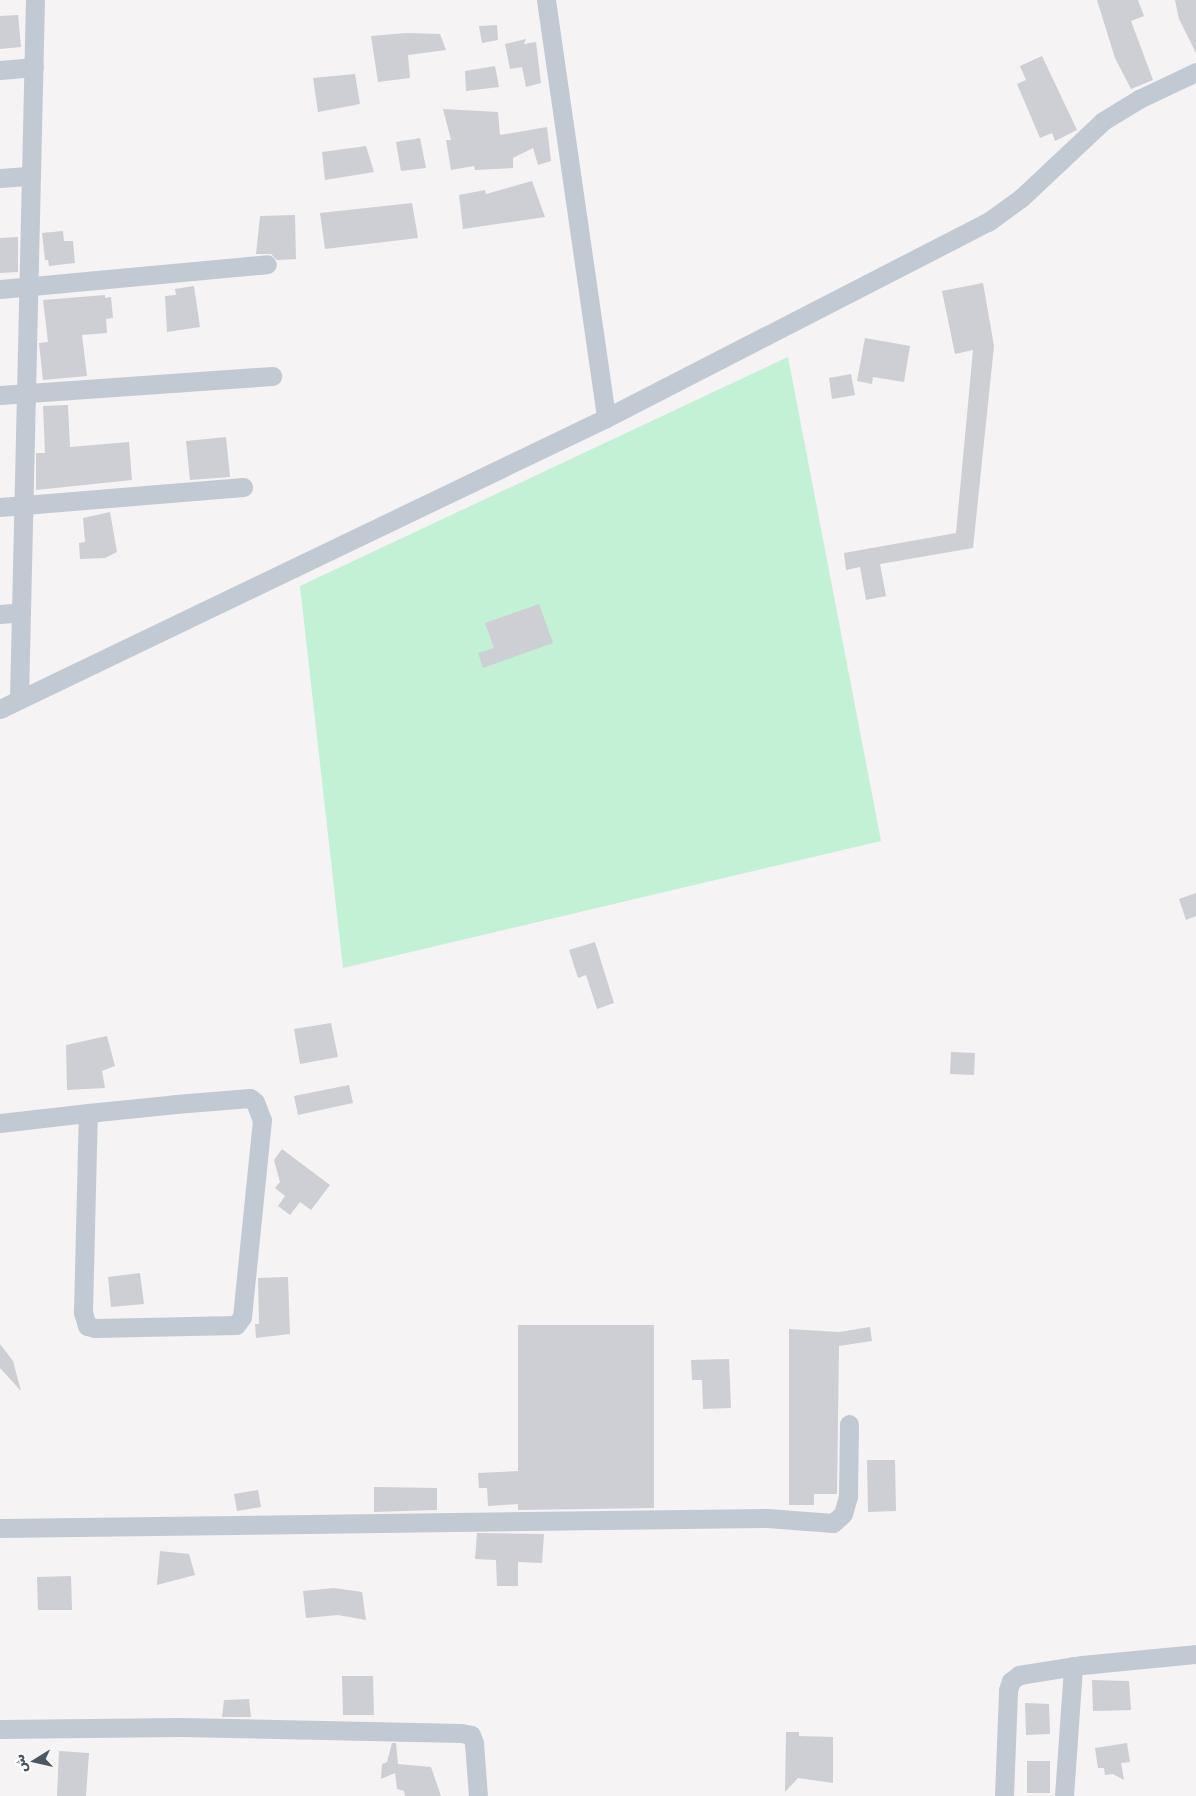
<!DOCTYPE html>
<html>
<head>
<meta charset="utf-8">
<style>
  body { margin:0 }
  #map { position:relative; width:1196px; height:1796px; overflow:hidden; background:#f5f3f3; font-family:"DejaVu Sans","Noto Sans Arabic",sans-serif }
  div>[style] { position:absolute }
  .green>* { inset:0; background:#c3f1d5 }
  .building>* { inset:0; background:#cdcfd5 }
  .minor>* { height:19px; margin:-9.5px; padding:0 9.5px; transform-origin:9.5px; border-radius:9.5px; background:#c1cad2 }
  span { translate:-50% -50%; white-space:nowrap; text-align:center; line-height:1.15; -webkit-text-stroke:5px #fff; paint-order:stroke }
  .north { position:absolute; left:10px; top:1736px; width:50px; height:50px; -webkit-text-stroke:4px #fff; paint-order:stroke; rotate:260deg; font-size:14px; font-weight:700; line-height:20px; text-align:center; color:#4a5661 }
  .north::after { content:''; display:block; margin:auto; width:18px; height:22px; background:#4a5661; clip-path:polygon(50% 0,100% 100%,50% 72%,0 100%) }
</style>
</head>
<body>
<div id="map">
  <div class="green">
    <i style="clip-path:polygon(788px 357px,881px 841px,343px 968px,300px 586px)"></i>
  </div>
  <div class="building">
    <i style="clip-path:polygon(1097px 0,1138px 0,1144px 16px,1131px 21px,1153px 80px,1131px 89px,1115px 58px)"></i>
    <i style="clip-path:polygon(1175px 0,1196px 0,1196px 53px,1179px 19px)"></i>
    <i style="clip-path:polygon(18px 15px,21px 47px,0 49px,0 16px)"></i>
    <i style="clip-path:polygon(497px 25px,498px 40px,482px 43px,479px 26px)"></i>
    <i style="clip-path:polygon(406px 33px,440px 34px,446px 50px,408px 55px,410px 78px,378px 82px,371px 36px)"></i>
    <i style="clip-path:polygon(526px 39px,524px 44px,536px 42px,541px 83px,526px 87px,522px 67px,510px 69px,505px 44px)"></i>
    <i style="clip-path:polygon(1042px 56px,1077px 130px,1055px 141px,1052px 133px,1040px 138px,1017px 84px,1026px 80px,1020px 66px)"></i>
    <i style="clip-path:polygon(495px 66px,499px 87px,466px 91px,465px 71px)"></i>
    <i style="clip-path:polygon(355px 74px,360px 104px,318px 112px,313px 78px)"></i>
    <i style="clip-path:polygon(443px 109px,498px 112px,500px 135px,547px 127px,551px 161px,538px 165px,533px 148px,513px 158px,513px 168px,475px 170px,474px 166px,451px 170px,446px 140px,451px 140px)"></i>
    <i style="clip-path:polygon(420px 138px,426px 168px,401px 171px,396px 142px)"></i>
    <i style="clip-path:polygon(366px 146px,374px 172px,325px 180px,322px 152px)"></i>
    <i style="clip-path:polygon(532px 181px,545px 217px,463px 229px,459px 195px,485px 190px,486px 194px)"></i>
    <i style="clip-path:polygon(412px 203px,418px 238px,325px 249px,320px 213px)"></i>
    <i style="clip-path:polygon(295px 215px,296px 259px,277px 260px,271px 254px,256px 254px,260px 216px)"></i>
    <i style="clip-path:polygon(63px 231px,64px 241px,73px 241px,75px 263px,49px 266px,48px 260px,45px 260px,42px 233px)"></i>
    <i style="clip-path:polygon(18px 237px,18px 272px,0 273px,0 238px)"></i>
    <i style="clip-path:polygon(983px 283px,994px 346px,973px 548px,880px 564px,886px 596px,866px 600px,860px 567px,846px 570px,844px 553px,956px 533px,973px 350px,955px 354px,942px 291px)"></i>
    <i style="clip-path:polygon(194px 286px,200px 327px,167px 332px,165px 296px,176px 295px,175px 289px)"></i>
    <i style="clip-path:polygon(105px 295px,105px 298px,111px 297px,113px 318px,106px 319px,107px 333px,82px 335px,87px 376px,43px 380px,39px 343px,48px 342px,43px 300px)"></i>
    <i style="clip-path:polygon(865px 338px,910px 346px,904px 382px,873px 377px,872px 384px,857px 381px)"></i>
    <i style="clip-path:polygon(851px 374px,855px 395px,832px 399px,829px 378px)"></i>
    <i style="clip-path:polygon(68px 405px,70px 447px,129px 442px,132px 480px,36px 490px,36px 453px,45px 453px,43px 406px)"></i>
    <i style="clip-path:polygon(226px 437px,230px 477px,190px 480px,186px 441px)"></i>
    <i style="clip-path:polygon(110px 512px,117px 552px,105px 558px,80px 559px,79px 543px,85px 542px,83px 518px)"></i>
    <i style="clip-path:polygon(539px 604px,553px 643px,483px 668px,478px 653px,494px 648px,485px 623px)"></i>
    <i style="clip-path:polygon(1196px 893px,1196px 916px,1186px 920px,1179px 899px)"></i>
    <i style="clip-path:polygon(595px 942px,614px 1003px,597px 1009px,586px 975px,578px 978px,569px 950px)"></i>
    <i style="clip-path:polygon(331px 1023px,338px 1057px,300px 1064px,294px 1029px)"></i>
    <i style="clip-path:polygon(107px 1036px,115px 1066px,102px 1071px,105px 1088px,67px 1090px,66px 1045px)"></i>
    <i style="clip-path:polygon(951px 1052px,975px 1053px,974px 1075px,950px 1074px)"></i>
    <i style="clip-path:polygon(349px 1085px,353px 1103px,298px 1115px,294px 1096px)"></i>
    <i style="clip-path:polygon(282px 1149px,330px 1185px,311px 1210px,300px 1202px,290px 1215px,278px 1206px,285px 1196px,275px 1188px,280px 1182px,274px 1160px)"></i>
    <i style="clip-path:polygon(140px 1273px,144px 1304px,111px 1307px,108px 1277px)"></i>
    <i style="clip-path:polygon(288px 1277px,290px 1334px,256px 1338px,255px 1324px,259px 1324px,258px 1278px)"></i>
    <i style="clip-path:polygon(518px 1325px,654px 1325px,654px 1508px,518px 1510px,518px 1504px,488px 1506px,487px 1488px,479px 1488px,478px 1473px,518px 1471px)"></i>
    <i style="clip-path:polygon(870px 1327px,872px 1341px,839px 1346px,837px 1494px,814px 1494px,814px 1505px,789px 1505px,789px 1329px,839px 1332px)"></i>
    <i style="clip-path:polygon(0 1344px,13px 1361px,21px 1391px,0 1368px)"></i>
    <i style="clip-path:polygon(729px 1359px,731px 1408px,703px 1409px,702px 1380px,692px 1380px,691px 1360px)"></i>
    <i style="clip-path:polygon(867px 1460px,895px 1460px,896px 1511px,868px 1512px)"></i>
    <i style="clip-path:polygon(374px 1487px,437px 1488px,437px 1510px,374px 1512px)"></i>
    <i style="clip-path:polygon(258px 1490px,261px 1507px,237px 1511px,234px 1494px)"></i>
    <i style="clip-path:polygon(477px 1533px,544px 1534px,542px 1563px,518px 1562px,518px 1586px,497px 1586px,496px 1560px,475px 1559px)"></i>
    <i style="clip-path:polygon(160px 1551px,189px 1554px,195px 1575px,157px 1585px)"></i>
    <i style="clip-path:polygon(71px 1576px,72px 1610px,38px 1610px,37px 1577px)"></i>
    <i style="clip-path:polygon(334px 1588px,362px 1592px,366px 1620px,338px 1615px,306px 1618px,303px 1591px)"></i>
    <i style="clip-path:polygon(342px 1676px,373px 1676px,374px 1715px,343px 1715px)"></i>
    <i style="clip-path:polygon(1092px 1680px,1129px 1681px,1131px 1710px,1093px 1711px)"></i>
    <i style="clip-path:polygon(249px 1699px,251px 1717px,222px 1717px,224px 1700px)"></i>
    <i style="clip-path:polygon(1025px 1703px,1049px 1704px,1050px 1734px,1026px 1735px)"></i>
    <i style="clip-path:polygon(786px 1732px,799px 1732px,799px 1736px,833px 1737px,833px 1783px,798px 1778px,785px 1792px)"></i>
    <i style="clip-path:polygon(392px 1743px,396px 1743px,398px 1764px,431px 1767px,441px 1796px,405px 1796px,404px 1791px,397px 1789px,395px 1773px,381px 1779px,382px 1764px,387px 1762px)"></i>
    <i style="clip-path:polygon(1127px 1743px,1130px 1762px,1121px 1763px,1124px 1780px,1113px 1774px,1105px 1775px,1104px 1768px,1098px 1768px,1095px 1748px)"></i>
    <i style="clip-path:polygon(59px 1751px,89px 1753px,86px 1796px,57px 1796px)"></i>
    <i style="clip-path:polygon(1027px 1761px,1050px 1761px,1050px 1793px,1027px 1793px)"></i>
  </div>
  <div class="minor">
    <i style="left:546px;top:0;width:422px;rotate:81.8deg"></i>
    <i style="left:0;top:70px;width:34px;rotate:-5deg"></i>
    <i style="left:0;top:178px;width:31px;rotate:-4deg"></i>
    <i style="left:0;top:289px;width:268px;rotate:-5.3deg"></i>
    <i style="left:0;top:395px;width:273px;rotate:-4deg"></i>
    <i style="left:0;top:507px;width:244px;rotate:-4.7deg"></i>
    <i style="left:0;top:614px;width:21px;rotate:-5deg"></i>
    <i style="left:19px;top:699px;width:699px;rotate:-88.69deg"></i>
    <i style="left:0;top:709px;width:672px;rotate:-25.65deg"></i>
    <i style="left:606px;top:418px;width:429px;rotate:-27.2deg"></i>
    <i style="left:988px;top:222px;width:41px;rotate:-36deg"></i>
    <i style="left:1021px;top:198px;width:112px;rotate:-43.2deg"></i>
    <i style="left:1103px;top:121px;width:42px;rotate:-31.4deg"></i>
    <i style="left:1139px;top:99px;width:63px;rotate:-25.3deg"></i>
    <i style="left:0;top:1123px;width:89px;rotate:-6.5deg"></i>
    <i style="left:88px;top:1113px;width:88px;rotate:-5.8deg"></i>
    <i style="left:176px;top:1104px;width:74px;rotate:-4.6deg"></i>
    <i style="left:250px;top:1098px;width:6px;rotate:39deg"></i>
    <i style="left:255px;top:1102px;width:19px;rotate:69deg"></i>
    <i style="left:262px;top:1120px;width:198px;rotate:95.8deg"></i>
    <i style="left:242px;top:1317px;width:10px;rotate:127deg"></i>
    <i style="left:236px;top:1325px;width:141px;rotate:178.8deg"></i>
    <i style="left:95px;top:1328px;width:8px;rotate:-166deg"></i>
    <i style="left:87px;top:1326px;width:15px;rotate:-106deg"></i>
    <i style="left:83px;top:1312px;width:199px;rotate:-88.6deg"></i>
    <i style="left:0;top:1528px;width:767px;rotate:-0.75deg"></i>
    <i style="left:767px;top:1518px;width:66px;rotate:4.3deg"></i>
    <i style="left:833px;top:1523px;width:13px;rotate:-42deg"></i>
    <i style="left:843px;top:1514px;width:19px;rotate:-74deg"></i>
    <i style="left:848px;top:1496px;width:72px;rotate:-89.2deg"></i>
    <i style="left:0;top:1729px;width:180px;rotate:-0.6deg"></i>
    <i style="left:180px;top:1727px;width:281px;rotate:1.2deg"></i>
    <i style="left:461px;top:1733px;width:10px;rotate:11deg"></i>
    <i style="left:471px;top:1735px;width:9px;rotate:69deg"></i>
    <i style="left:474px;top:1743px;width:53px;rotate:85.7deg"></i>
    <i style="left:1004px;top:1796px;width:106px;rotate:-87.8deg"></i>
    <i style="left:1008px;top:1690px;width:9px;rotate:-72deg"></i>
    <i style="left:1011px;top:1681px;width:10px;rotate:-37deg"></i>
    <i style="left:1019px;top:1675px;width:64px;rotate:-9deg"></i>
    <i style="left:1082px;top:1665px;width:115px;rotate:-5.5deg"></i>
    <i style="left:1064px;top:1796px;width:130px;rotate:-86deg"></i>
  </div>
  <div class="north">ش</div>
</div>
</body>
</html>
